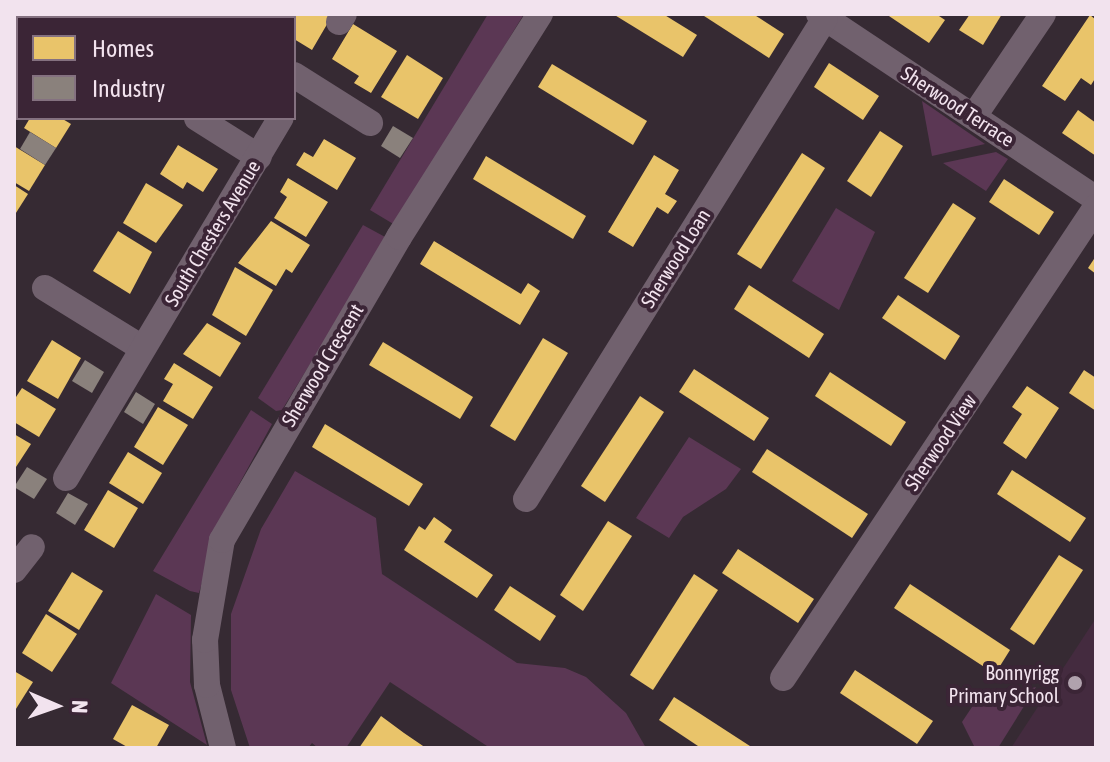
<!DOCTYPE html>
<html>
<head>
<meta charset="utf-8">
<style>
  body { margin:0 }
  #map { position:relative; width:1110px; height:762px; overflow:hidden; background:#362a33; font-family:"Asap Condensed",sans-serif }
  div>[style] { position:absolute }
  .built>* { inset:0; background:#442b3f }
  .green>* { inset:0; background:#5b3754 }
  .homes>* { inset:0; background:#e9c46a }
  .industry>* { inset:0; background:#8a817c }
  .minor>* { height:26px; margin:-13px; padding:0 13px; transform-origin:13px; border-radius:13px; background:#71616e }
  .dots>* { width:22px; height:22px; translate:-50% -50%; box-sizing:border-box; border:4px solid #3b2536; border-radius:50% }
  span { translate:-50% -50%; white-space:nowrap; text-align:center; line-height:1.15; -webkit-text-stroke:8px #3b2536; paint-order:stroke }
  .street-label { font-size:20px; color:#f2e3ee }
  .poi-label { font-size:20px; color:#f2e3ee }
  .right { translate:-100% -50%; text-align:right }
  .frame { position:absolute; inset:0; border:16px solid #f2e3ee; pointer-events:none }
  .legend { position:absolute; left:16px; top:16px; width:280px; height:104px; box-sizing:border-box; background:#3b2536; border:2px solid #847180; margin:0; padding:10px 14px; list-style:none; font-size:24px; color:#f2e3ee }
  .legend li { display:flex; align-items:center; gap:16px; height:40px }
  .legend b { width:40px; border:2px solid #847180 }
  .north { position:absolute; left:16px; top:666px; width:80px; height:80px; -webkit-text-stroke:6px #3b2536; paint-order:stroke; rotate:92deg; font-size:22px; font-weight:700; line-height:32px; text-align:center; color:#f2e3ee }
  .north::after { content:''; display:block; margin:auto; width:28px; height:36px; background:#f2e3ee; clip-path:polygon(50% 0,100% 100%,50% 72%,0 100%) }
</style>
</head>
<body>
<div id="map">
  <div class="built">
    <i style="clip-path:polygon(1096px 618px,1096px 748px,1011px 748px)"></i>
  </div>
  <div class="green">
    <i style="clip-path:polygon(488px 14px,524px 14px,395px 225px,370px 210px)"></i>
    <i style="clip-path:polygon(922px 101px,985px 144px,932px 156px)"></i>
    <i style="clip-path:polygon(996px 152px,1008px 159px,986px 191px,943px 163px)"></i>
    <i style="clip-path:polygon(836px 208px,875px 232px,839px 310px,792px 281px)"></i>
    <i style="clip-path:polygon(363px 225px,387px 238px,282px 410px,276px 411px,258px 398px)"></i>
    <i style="clip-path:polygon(251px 410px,272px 424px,219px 521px,199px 593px,190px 591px,153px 571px)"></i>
    <i style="clip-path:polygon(689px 437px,741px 469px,726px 489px,683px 517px,669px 538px,636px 518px)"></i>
    <i style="clip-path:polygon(295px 471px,376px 518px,382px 574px,517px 663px,565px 668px,586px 677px,626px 713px,646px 748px,490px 748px,390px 682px,346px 748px,318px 748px,312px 743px,308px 748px,250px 748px,231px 690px,231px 614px,261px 529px)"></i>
    <i style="clip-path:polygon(156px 594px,191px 615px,190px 682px,207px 745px,111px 683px)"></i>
    <i style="clip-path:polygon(1036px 687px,998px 748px,975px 748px,962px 722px,974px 704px)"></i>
  </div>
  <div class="homes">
    <i style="clip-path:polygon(130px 14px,190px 14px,128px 18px)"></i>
    <i style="clip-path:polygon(272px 14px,333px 14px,312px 50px,294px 39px,294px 18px,270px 18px)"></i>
    <i style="clip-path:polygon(613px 14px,663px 14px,697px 35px,683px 57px)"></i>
    <i style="clip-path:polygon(701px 14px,753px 14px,784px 34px,769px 58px)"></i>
    <i style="clip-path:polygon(886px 14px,936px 14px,945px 20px,929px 43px)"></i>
    <i style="clip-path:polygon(970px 14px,1002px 14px,983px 45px,959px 30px)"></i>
    <i style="clip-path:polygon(1090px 15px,1096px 20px,1096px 77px,1091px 85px,1081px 78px,1065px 101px,1042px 86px)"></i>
    <i style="clip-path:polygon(353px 24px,397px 51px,371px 93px,354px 83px,359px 76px,332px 59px)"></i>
    <i style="clip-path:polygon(407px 55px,443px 78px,418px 119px,381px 97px)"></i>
    <i style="clip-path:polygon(829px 63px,879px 96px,863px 120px,814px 87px)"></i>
    <i style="clip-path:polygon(552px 64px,647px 121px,633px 145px,538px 87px)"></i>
    <i style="clip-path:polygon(1078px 110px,1096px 123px,1096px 156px,1062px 133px)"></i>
    <i style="clip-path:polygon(30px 118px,61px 118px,71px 124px,56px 148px,24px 128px)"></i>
    <i style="clip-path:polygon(880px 131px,903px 146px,871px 197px,847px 181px)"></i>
    <i style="clip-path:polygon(324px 139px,356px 158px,337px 190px,296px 165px,304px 152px,313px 157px)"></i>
    <i style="clip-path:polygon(178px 145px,218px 169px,203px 192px,187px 182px,183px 189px,160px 174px)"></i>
    <i style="clip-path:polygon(14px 146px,45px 165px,29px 191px,14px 182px)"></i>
    <i style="clip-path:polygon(802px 153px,825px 168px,761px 269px,737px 254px)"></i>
    <i style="clip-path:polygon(654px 155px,679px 170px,665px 194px,677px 201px,668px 214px,657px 207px,633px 247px,608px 232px)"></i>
    <i style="clip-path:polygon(486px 156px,586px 216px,573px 239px,473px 179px)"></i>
    <i style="clip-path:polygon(288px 178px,328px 202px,306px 237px,274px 218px,287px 197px,280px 192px)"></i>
    <i style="clip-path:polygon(1004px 179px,1054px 212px,1039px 235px,989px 202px)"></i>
    <i style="clip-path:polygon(146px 183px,183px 205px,156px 243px,123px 223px)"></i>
    <i style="clip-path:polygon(14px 185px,28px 194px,14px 216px)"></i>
    <i style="clip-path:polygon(953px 203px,976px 218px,928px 293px,904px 278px)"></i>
    <i style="clip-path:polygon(271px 221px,310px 245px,292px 273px,286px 269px,276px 286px,238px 263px)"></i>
    <i style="clip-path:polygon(118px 231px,152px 252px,130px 294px,93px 271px)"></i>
    <i style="clip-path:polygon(434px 241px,521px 294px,528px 283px,540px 291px,520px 325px,420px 264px)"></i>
    <i style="clip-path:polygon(1096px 256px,1096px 274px,1088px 268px)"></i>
    <i style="clip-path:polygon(235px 267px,273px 290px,246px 336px,212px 315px)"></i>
    <i style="clip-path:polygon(749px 285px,824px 334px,809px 358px,734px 309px)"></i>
    <i style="clip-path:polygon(898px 295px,960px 336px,945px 360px,882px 318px)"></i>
    <i style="clip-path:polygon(207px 323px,241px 343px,220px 377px,183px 354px)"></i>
    <i style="clip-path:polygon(543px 338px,568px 353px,515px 441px,490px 426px)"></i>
    <i style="clip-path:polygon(52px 340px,81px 358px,58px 399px,27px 381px)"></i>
    <i style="clip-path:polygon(383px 342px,473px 397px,460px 419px,369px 365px)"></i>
    <i style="clip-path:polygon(174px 363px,213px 387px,193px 419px,163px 401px,173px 384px,164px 379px)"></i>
    <i style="clip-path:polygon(694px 369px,769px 418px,754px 441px,679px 392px)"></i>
    <i style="clip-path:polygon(1084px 370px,1096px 378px,1096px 411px,1069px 393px)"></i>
    <i style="clip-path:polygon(830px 372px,906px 422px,891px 446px,815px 396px)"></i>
    <i style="clip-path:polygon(1027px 386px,1059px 408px,1026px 459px,1003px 443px,1022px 414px,1012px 407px)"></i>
    <i style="clip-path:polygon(22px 388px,56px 409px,39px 437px,14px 422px,14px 400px)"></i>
    <i style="clip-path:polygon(640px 396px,664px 412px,605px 502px,581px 486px)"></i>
    <i style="clip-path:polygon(158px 407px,188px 425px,163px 465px,134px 447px)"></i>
    <i style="clip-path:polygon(325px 424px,423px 484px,409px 506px,312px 447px)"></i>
    <i style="clip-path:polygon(14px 434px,31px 444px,14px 470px)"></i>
    <i style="clip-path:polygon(767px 449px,868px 514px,852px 538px,752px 472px)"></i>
    <i style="clip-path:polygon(128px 452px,162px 473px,143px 504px,109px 483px)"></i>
    <i style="clip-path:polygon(1012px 470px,1086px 518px,1070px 542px,997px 494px)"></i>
    <i style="clip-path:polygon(108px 490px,138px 508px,114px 548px,84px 530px)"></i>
    <i style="clip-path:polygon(434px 517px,452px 530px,444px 542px,493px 575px,477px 598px,404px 550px,419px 526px,425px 530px)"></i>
    <i style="clip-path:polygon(608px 521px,632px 536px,583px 611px,560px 595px)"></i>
    <i style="clip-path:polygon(738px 549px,814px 599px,798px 623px,722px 573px)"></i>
    <i style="clip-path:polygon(1059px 555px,1083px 570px,1034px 645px,1010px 629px)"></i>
    <i style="clip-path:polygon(72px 572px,103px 591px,79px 630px,48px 611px)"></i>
    <i style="clip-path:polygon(694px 574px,718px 590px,653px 690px,630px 675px)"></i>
    <i style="clip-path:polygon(910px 584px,1010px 650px,995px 674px,894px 608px)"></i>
    <i style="clip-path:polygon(510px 586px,556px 616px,540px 641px,494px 610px)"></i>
    <i style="clip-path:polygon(46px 614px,77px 634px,52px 672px,22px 653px)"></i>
    <i style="clip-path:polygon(855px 670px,933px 721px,917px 744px,840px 693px)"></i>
    <i style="clip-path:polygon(14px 671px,33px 682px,14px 712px)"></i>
    <i style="clip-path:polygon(674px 697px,699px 713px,753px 748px,701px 748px,659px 720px)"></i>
    <i style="clip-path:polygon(132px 705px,169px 725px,156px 748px,129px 748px,113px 739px)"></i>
    <i style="clip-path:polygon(381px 716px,404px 733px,426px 748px,359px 748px)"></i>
  </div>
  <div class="industry">
    <i style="clip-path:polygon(206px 14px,227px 14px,234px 18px,204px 18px)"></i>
    <i style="clip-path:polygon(393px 126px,413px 138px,400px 158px,381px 146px)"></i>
    <i style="clip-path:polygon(30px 132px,56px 148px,45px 165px,20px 149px)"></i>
    <i style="clip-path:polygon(85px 360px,104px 372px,92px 393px,72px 381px)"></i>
    <i style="clip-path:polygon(136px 392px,155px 404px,143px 424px,124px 412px)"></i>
    <i style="clip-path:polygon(27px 467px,47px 479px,34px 499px,14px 487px)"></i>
    <i style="clip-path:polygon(68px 493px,88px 504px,75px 525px,56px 513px)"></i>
  </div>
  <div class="minor">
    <i style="left:29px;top:14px;width:7px;rotate:34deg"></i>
    <i style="left:819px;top:14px;width:333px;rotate:33.7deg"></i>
    <i style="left:57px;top:18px;width:5px;rotate:-53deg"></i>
    <i style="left:339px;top:22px;width:9px;rotate:-58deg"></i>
    <i style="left:294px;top:75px;width:90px;rotate:32.3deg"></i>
    <i style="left:14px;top:90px;width:8px;rotate:-60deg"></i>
    <i style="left:974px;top:116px;width:123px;rotate:-55.9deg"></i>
    <i style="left:197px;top:118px;width:73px;rotate:32.2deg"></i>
    <i style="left:45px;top:288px;width:114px;rotate:31.7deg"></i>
    <i style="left:66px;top:478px;width:419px;rotate:-59.2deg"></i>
    <i style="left:526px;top:499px;width:566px;rotate:-58.13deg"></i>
    <i style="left:14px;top:570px;width:29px;rotate:-52deg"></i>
    <i style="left:783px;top:678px;width:566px;rotate:-56.39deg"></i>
    <i style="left:223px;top:748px;width:65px;rotate:-104.3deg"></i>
    <i style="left:207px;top:685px;width:45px;rotate:-92.5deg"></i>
    <i style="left:205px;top:640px;width:101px;rotate:-80.4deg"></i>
    <i style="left:222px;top:540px;width:351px;rotate:-59.7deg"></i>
    <i style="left:399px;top:237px;width:264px;rotate:-57.7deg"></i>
  </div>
  <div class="dots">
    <i style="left:1075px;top:683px;background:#b0a2ad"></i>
  </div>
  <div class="street-label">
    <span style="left:958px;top:106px;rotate:33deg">Sherwood Terrace</span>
    <span style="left:212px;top:233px;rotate:-59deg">South Chesters Avenue</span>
    <span style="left:675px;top:258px;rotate:-58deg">Sherwood Loan</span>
    <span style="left:322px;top:365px;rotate:-59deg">Sherwood Crescent</span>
    <span style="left:940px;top:442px;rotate:-56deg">Sherwood View</span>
  </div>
  <div class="poi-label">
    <span class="right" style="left:1059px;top:684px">Bonnyrigg<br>Primary School</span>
  </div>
  <div class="frame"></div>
  <ul class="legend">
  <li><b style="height:22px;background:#e9c46a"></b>Homes</li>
  <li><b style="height:22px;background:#8a817c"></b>Industry</li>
  </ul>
  <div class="north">N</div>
</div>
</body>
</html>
